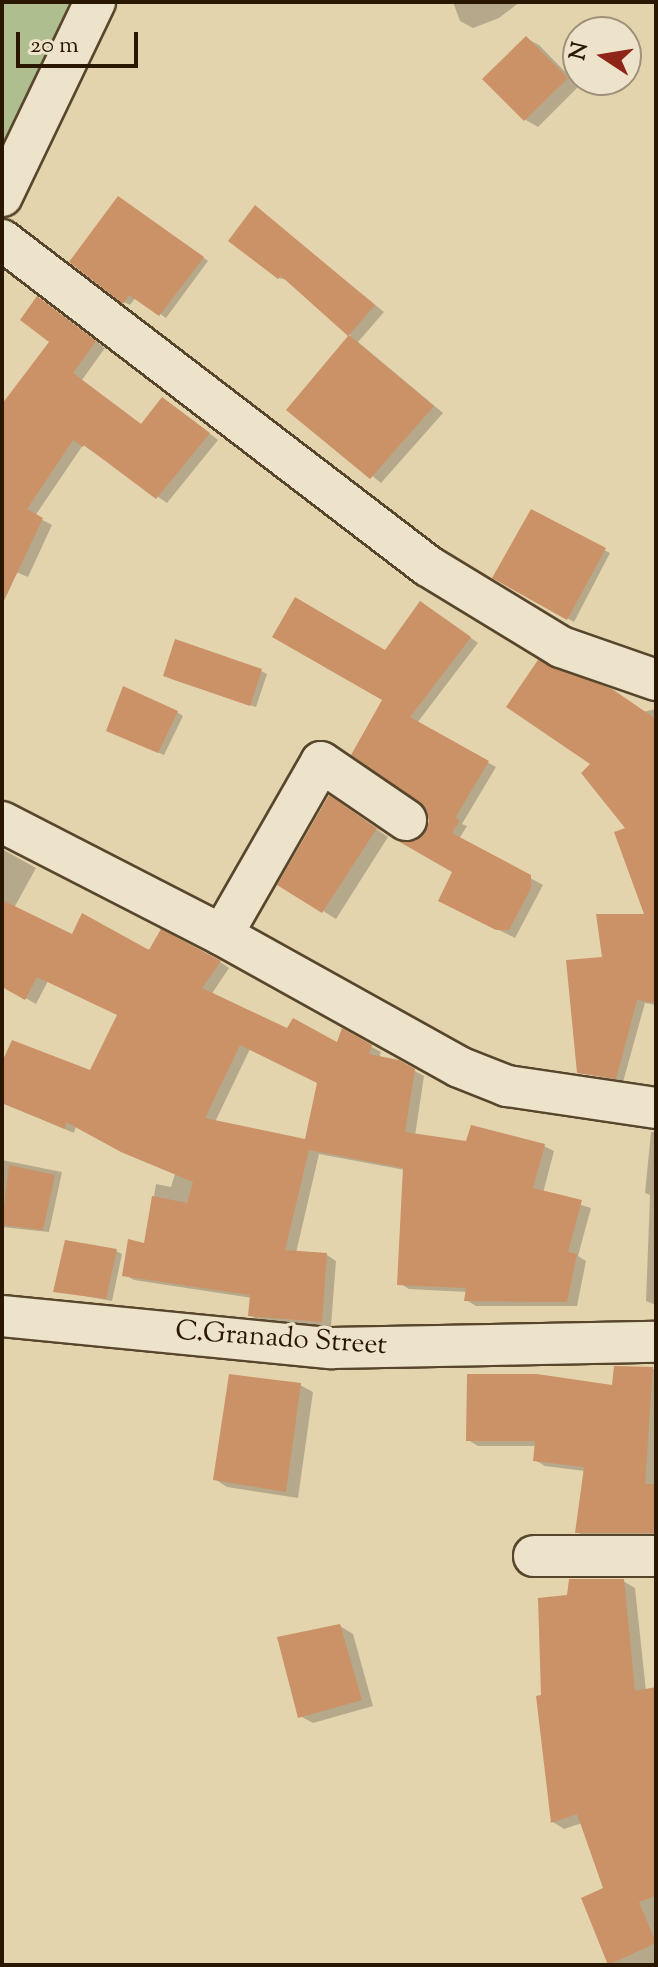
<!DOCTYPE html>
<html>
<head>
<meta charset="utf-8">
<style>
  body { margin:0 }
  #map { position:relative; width:658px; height:1967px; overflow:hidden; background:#e4d4ae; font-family:"Sorts Mill Goudy",serif }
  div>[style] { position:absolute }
  .green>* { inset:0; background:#afbe8e }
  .shadow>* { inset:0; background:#0003 }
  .building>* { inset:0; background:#cb9167 }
  .roads { filter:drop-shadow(2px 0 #58462c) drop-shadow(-2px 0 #58462c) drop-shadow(0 2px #58462c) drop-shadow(0 -2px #58462c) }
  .minor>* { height:40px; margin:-20px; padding:0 20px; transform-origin:20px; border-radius:20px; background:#ede3ca }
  span { translate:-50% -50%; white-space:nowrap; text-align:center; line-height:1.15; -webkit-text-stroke:7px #ede3ca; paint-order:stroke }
  .street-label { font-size:28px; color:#291701 }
  .frame { position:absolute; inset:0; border:4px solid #291701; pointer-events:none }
  .north { position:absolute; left:562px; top:16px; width:80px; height:80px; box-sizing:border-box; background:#ede3ca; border:2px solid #9f917a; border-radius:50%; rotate:282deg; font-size:22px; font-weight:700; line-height:32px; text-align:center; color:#291701 }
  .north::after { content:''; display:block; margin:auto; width:28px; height:36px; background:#8f2418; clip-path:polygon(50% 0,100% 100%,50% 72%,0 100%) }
  .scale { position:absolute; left:16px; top:32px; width:122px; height:36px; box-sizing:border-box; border:4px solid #291701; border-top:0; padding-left:10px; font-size:24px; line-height:28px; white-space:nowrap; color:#291701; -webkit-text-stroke:6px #ede3ca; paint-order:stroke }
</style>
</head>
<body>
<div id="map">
  <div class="green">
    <i style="clip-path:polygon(2px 2px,86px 2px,2px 189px)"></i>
  </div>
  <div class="shadow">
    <i style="clip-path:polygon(453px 2px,520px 2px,499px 18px,473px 28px,460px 21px)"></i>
    <i style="clip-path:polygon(526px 38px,539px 45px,579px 86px,538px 127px,526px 120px,485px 79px)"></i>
    <i style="clip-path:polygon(124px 202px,208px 261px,166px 318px,136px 297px,130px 305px,124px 302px)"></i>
    <i style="clip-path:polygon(256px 208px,384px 312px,358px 342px,443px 413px,381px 483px,289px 409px,351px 336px,291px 281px,279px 278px)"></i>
    <i style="clip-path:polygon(47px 304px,105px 348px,82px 380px,142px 425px,172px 405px,218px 440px,167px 503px,83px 445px,35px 516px,52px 525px,28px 577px,2px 566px,2px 407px,51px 341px)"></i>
    <i style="clip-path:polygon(532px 512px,610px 553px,574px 622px,495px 577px)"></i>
    <i style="clip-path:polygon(429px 608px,478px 643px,417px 723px,496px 767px,462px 824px,467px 826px,459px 839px,543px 885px,515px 938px,448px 905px,455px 872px,416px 843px,426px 835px,431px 821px,385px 699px,386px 653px)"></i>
    <i style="clip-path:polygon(261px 671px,267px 674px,256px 707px,171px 679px)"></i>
    <i style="clip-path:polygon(656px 709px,656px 1005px,645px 1003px,623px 1082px,579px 1072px,604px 959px,647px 916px,628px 829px,643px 712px)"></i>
    <i style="clip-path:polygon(177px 712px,183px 716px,164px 755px,115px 734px)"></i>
    <i style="clip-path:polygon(341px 805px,388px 837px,336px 919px,280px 884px)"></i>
    <i style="clip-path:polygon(evenodd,2px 849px,36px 868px,14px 908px,73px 936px,220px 962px,229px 968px,211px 995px,288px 1030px,338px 1044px,343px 1031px,381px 1052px,379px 1058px,398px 1062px,424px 1076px,415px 1136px,467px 1143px,544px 1146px,554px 1151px,543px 1193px,591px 1208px,578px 1256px,586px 1261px,577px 1306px,476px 1306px,466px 1300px,467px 1292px,409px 1289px,399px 1283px,405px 1170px,319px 1154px,296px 1253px,327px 1255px,336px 1261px,331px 1326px,260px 1321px,250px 1315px,252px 1298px,134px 1280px,125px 1275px,146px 1245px,156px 1184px,171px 1187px,175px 1174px,76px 1126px,74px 1133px,2px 1103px,2px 1066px,91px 1073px,119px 1015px,48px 981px,36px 1004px,2px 985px,2px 849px,250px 1049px,319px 1083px,307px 1141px,215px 1122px,250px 1049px)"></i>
    <i style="clip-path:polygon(651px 1132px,656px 1132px,656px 1305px,646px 1301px,650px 1195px,645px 1193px)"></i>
    <i style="clip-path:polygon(2px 1160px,62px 1172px,49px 1232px,2px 1227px)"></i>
    <i style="clip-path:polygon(116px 1251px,122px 1254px,112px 1301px,56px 1291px)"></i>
    <i style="clip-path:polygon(652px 1368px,656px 1371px,656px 1538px,587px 1538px,577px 1532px,585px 1471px,545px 1466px,535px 1460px,537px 1446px,478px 1446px,468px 1440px,614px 1388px)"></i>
    <i style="clip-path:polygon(300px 1385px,313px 1392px,298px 1498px,227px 1487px,215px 1479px)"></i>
    <i style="clip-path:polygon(623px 1581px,635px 1588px,646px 1691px,656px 1689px,656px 1965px,609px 1964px,606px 1889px,582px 1823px,564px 1829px,553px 1822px,543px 1697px,569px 1597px)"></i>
    <i style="clip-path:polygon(340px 1626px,353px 1634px,373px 1706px,313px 1723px,300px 1716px)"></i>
  </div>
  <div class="building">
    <i style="clip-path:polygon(526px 36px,568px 78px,524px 121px,482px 79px)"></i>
    <i style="clip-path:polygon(118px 196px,204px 257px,159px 316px,129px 295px,123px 304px,69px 262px)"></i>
    <i style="clip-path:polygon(255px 205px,375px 305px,349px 335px,434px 406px,370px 479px,286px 410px,348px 336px,281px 276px,278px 279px,228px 241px)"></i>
    <i style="clip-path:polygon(37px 296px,96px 341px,73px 373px,141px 424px,162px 397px,210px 433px,156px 499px,84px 445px,83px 447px,73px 440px,27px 509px,43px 518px,2px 605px,2px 404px,49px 342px,20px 320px)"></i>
    <i style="clip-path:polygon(531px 509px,606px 548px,567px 620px,492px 578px)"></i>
    <i style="clip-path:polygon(295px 597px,385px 650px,420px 601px,471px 637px,410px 717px,489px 761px,455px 818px,460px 820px,452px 833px,531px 875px,531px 888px,509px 930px,496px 930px,438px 901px,452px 872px,398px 841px,415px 841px,424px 834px,429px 821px,426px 809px,351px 755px,382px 700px,272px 637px)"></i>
    <i style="clip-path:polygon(175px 639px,262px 669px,250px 706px,163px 676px)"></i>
    <i style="clip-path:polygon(538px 660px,612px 689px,656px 719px,656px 1003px,637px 1000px,616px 1079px,577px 1073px,566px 960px,602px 957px,596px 914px,644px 914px,614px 832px,625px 828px,581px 773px,590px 764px,506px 707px)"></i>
    <i style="clip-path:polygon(123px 686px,178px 711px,158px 753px,106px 731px)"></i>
    <i style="clip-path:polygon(329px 795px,382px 832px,377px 828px,322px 913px,277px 885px)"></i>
    <i style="clip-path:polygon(evenodd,2px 900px,72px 934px,82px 913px,149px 950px,161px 929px,221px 961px,202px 988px,287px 1028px,293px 1018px,337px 1042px,342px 1028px,372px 1045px,369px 1054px,399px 1060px,415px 1069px,405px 1132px,466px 1141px,471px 1125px,545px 1144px,533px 1188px,582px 1200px,568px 1252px,577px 1254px,567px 1302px,464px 1301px,466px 1288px,397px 1285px,403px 1168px,309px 1150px,285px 1250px,327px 1253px,322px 1322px,248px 1316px,250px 1295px,122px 1276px,128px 1239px,144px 1243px,152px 1196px,187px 1203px,193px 1182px,121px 1152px,66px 1122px,65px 1129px,2px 1103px,2px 1062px,12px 1040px,90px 1070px,117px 1015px,37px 977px,25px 1000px,2px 987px,2px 900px,240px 1045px,317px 1083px,305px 1139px,205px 1118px,240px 1045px)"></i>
    <i style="clip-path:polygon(9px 1165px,55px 1175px,43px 1230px,2px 1225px)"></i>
    <i style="clip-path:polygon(65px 1240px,117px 1249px,106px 1299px,53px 1292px)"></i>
    <i style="clip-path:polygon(614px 1366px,653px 1367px,645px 1484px,656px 1484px,656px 1533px,575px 1533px,584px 1467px,533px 1461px,535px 1441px,466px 1441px,467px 1374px,537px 1374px,612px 1385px)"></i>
    <i style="clip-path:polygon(229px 1374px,301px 1383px,286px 1492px,213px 1480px)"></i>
    <i style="clip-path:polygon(569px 1579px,624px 1579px,635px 1691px,656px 1687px,656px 1896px,639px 1902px,656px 1943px,608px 1965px,581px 1898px,603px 1888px,577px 1814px,551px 1823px,536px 1696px,541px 1695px,538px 1598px,567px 1595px)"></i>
    <i style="clip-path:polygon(340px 1624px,362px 1700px,298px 1718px,277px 1637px)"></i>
  </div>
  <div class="roads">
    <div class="minor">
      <i style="left:2px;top:196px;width:215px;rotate:-64.4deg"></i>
      <i style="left:2px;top:240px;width:536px;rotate:37.43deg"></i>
      <i style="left:428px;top:566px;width:156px;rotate:31.3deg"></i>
      <i style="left:561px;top:647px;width:101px;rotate:19.2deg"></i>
      <i style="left:2px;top:822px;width:247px;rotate:27.2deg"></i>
      <i style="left:222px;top:935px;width:271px;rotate:29.1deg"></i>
      <i style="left:459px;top:1067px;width:52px;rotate:21.6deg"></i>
      <i style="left:507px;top:1086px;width:151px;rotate:8.4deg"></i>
      <i style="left:222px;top:935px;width:199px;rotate:-60.2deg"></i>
      <i style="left:321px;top:762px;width:103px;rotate:34.3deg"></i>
      <i style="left:2px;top:1316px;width:331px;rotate:5.6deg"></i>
      <i style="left:331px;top:1348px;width:325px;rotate:-1.1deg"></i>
      <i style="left:534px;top:1556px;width:122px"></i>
    </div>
  </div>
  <div class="street-label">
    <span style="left:281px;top:1339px;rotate:4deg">C.Granado Street</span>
  </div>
  <div class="frame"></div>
  <div class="north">N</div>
  <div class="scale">20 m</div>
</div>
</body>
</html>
